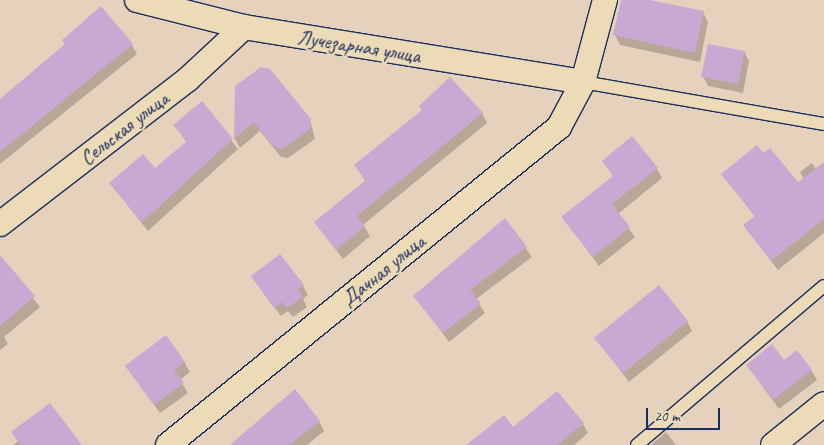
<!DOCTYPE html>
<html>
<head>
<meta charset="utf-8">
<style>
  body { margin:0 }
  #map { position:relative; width:824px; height:445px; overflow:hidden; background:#e6d1bd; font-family:Caveat,sans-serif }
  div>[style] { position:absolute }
  .shadow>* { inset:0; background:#0003 }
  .building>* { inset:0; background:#c9a8d3 }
  .roads { filter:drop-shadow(1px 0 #1b2f5e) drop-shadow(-1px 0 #1b2f5e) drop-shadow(0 1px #1b2f5e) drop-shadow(0 -1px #1b2f5e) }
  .service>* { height:12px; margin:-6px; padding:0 6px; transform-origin:6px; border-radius:6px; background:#eddbb8 }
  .minor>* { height:24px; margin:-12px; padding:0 12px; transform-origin:12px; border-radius:12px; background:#eddbb8 }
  span { translate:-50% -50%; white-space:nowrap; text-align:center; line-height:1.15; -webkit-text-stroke:5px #eddbb8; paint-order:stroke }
  .street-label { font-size:21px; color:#1b2f5e }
  .scale { position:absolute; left:646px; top:408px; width:74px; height:22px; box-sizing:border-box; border:2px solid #1b2f5e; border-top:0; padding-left:6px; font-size:15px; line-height:18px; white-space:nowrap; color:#1b2f5e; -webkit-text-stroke:4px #eddbb8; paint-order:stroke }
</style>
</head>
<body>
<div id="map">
  <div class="shadow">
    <i style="clip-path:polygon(622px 0,703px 12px,708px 22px,700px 62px,620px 45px,615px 35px)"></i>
    <i style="clip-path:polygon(66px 45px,132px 45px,137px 54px,0 164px,0 100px)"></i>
    <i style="clip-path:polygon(744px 52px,749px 61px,743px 93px,708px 86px,703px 76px)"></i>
    <i style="clip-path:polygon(237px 87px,310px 120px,315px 139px,288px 158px,281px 157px,260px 131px,240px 148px,235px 139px)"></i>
    <i style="clip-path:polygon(201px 103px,238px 149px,148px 231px,110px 183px,155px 170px,187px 143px,175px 125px)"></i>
    <i style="clip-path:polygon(423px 111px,482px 113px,487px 123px,363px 225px,370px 236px,343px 259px,315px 223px,366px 182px,355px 165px)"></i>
    <i style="clip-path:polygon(763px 155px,798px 184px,804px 179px,800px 172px,812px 163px,816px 169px,824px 163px,824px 233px,778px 270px,744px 226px,755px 217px,723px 174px)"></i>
    <i style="clip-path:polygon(603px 161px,657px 169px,662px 178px,618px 214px,635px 237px,599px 266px,563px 217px,614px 177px)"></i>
    <i style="clip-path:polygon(505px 220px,532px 257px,476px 299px,485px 313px,449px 342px,415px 296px)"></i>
    <i style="clip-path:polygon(7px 265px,40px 307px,4px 337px,8px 344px,0 350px,0 271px)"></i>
    <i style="clip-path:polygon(252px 277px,303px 286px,308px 295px,303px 299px,307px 307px,293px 317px,288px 311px,281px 316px)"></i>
    <i style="clip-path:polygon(687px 321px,692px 331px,629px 382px,596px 338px)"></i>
    <i style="clip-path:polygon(784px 361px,811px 370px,817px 380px,779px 409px,747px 365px)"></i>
    <i style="clip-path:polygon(184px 362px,190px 372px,180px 380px,188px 393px,160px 413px,133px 376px)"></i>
    <i style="clip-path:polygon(319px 421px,324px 431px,307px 445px,231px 445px)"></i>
    <i style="clip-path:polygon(583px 424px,588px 433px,574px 445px,481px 445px,513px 428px)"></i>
    <i style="clip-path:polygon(666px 432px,676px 445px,651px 445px)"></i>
    <i style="clip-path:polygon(13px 433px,80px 445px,13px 445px,18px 441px)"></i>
  </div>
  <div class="building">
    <i style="clip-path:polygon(621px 0,650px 0,704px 11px,695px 53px,613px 35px)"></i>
    <i style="clip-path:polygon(101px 6px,133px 44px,0 152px,0 99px,65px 44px,62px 40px)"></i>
    <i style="clip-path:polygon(708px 44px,745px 51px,738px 84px,701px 77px)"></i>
    <i style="clip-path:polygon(261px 67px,270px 69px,311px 119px,310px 129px,283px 149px,274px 147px,254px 122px,234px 139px,235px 86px)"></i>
    <i style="clip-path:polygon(450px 77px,483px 113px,357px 216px,365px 226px,336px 250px,314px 222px,366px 180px,354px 165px,422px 110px,419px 106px)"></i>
    <i style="clip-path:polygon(202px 101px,233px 139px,142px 222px,109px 183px,143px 154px,155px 168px,187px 141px,173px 125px)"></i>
    <i style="clip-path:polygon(632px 136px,658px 168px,612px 204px,630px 227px,593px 257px,561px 217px,613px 176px,602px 161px)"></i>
    <i style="clip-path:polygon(757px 145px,763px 153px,770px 148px,798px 182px,824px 162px,824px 219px,771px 261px,743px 225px,755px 216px,721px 174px)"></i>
    <i style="clip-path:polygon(505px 218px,527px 247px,470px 290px,481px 303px,443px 333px,413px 296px)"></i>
    <i style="clip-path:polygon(280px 254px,304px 285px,298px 290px,303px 297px,287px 308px,282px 302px,274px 308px,251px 276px)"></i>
    <i style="clip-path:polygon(0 255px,35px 296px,0 326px)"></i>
    <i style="clip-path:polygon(659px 285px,688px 321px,623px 373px,594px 338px)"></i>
    <i style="clip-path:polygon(166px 335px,185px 362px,174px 370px,184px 383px,154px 405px,125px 366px)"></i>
    <i style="clip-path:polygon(772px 344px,784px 360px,797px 350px,812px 370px,773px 400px,746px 365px)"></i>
    <i style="clip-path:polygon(295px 389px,320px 421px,289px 445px,230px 445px)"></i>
    <i style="clip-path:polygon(557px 391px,584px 423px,557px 445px,466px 445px,504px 415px,513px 427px)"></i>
    <i style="clip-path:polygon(50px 403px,82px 445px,21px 445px,11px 432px)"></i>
  </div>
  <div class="roads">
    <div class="service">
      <i style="left:583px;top:82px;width:245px;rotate:9.9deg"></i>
      <i style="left:637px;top:445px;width:245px;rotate:-40.4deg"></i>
    </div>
    <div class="minor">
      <i style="left:137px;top:0;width:110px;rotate:14.2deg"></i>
      <i style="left:244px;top:27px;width:343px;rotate:9.2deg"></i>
      <i style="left:0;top:224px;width:237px;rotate:-37.6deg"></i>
      <i style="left:188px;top:79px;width:76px;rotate:-42.9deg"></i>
      <i style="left:168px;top:445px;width:504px;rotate:-39.12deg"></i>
      <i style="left:559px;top:127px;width:51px;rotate:-61.9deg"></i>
      <i style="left:583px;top:82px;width:85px;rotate:-75deg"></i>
      <i style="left:773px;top:445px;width:65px;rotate:-38.8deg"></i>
    </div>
  </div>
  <div class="street-label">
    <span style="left:359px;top:46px;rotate:9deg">Лучезарная улица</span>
    <span style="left:124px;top:128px;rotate:-38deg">Сельская улица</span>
    <span style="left:383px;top:270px;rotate:-39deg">Дачная улица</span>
  </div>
  <div class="scale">20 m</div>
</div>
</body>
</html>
